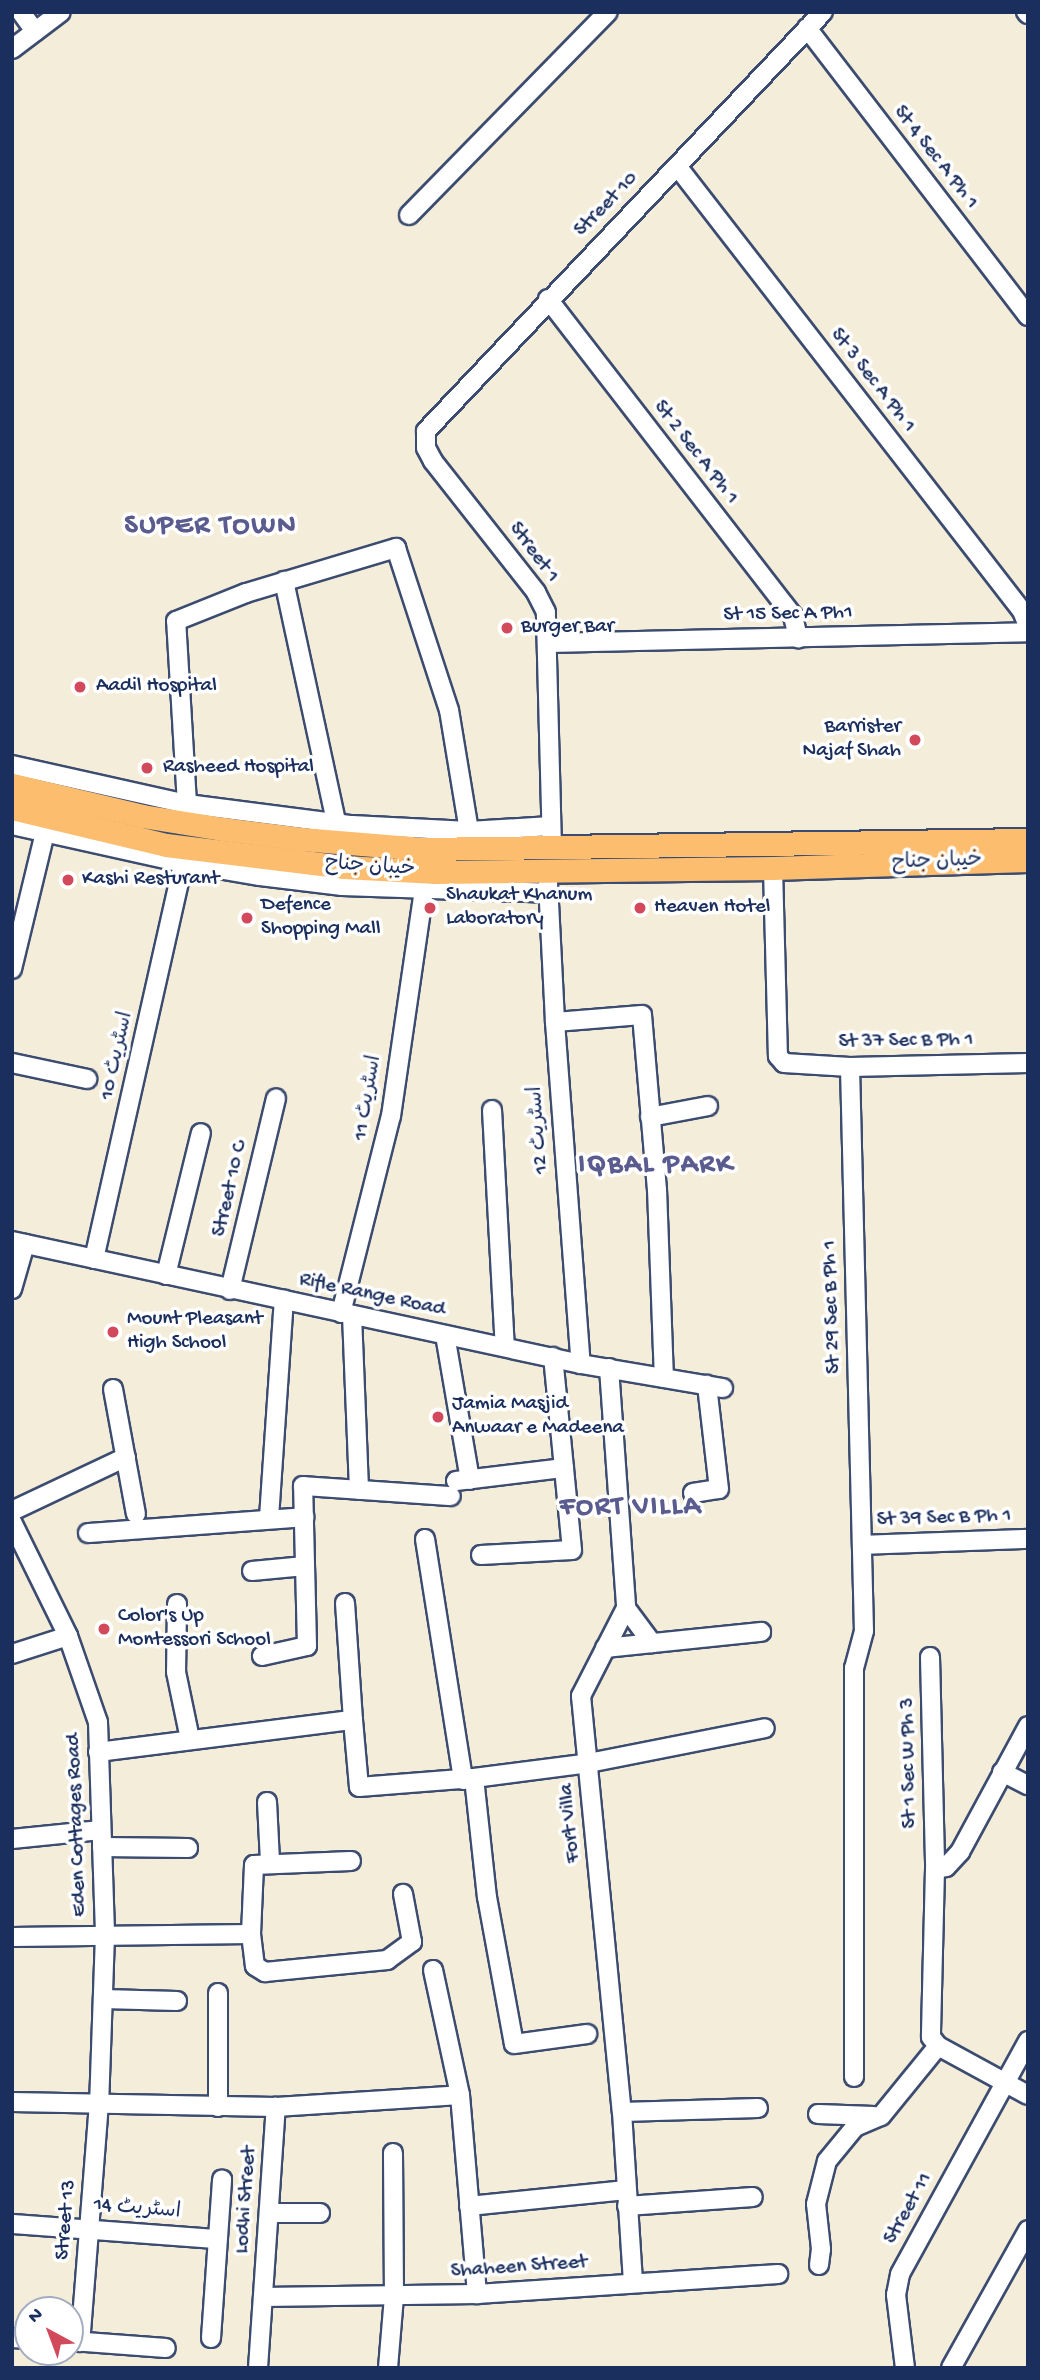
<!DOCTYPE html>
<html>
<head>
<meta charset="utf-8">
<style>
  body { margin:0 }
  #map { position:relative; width:1040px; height:2380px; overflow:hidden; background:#f4edd9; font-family:"Gochi Hand","Playpen Sans Arabic",sans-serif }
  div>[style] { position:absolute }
  .roads { filter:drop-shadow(2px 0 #3c4c70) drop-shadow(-2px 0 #3c4c70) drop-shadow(0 2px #3c4c70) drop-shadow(0 -2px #3c4c70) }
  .minor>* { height:18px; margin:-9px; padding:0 9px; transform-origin:9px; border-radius:9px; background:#fff }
  .major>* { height:23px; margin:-11.5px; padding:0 11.5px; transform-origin:11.5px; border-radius:11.5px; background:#fcbd6f }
  .dots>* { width:19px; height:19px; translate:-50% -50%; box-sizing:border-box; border:4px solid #fff; border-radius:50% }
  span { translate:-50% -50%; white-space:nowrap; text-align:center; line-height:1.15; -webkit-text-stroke:7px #fff; paint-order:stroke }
  .street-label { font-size:21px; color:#1b2f5e }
  .poi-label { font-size:21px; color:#1b2f5e }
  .left { translate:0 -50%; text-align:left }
  .right { translate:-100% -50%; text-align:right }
  .district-label { font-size:28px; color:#5a5b8e; font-weight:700; letter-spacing:2px }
  .frame { position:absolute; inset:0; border:14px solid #1b2f5e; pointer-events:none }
  .north { position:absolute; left:14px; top:2296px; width:70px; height:70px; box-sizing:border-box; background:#fff; border:2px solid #a4acbf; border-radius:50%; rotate:319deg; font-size:19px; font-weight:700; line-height:28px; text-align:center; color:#1b2f5e }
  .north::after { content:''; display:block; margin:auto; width:24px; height:32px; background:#d1495b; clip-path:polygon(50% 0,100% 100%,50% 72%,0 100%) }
</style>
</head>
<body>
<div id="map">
  <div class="roads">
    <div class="minor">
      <i style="left:21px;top:12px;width:24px;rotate:54deg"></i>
      <i style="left:1026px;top:12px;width:3px;rotate:45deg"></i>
      <i style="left:807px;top:28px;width:363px;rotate:52.5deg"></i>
      <i style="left:12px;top:49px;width:61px;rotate:-37.1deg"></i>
      <i style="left:677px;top:166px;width:563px;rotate:52.21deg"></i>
      <i style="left:1022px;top:611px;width:16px;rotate:68deg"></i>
      <i style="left:409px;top:215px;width:284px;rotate:-45.6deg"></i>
      <i style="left:548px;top:299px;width:401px;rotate:52.3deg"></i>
      <i style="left:793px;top:616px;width:23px;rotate:77deg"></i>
      <i style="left:284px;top:581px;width:247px;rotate:77.8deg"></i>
      <i style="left:549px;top:643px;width:479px;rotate:-1.3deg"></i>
      <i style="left:12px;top:765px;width:179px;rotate:12.6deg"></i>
      <i style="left:187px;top:804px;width:166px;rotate:7.3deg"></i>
      <i style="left:352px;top:825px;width:117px;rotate:2.9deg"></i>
      <i style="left:469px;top:831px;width:82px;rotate:-3.5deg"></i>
      <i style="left:187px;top:804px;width:183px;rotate:-93.4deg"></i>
      <i style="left:176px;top:621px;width:75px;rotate:-21.8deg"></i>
      <i style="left:246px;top:593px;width:157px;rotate:-16.7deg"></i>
      <i style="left:396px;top:548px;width:170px;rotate:71.9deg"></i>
      <i style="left:449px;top:710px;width:123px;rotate:80.6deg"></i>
      <i style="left:12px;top:825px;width:175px;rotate:12.5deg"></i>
      <i style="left:183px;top:863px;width:78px;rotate:9.6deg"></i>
      <i style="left:260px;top:876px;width:83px;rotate:7deg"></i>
      <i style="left:342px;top:886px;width:206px;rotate:1.9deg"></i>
      <i style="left:552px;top:848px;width:236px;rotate:-91.5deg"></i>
      <i style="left:546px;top:612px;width:22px;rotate:-117deg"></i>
      <i style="left:536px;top:592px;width:167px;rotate:-128.2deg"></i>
      <i style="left:433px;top:461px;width:15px;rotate:-118deg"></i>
      <i style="left:426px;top:448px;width:17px;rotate:-90deg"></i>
      <i style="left:426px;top:431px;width:577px;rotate:-46.54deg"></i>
      <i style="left:773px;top:868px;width:188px;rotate:88.5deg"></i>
      <i style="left:778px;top:1056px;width:9px;rotate:49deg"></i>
      <i style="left:784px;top:1063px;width:66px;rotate:3.5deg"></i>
      <i style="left:850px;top:1067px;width:178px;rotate:-1.3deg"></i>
      <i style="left:548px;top:883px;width:139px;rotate:87.1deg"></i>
      <i style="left:555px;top:1022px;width:343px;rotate:85.7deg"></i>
      <i style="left:12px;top:969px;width:140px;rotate:-76.4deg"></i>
      <i style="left:555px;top:1022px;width:87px;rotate:-4.6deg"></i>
      <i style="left:642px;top:1015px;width:175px;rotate:85.1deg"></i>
      <i style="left:657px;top:1189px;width:189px;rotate:87.9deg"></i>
      <i style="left:12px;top:1063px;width:77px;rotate:12deg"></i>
      <i style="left:850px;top:1067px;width:564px;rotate:88.58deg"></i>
      <i style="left:864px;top:1631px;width:38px;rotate:105deg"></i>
      <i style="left:854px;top:1668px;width:409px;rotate:90deg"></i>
      <i style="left:492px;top:1110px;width:237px;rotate:86.9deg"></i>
      <i style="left:650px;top:1117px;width:59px;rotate:-10.7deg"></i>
      <i style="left:12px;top:1241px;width:582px;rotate:12.2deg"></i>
      <i style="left:581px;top:1364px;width:144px;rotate:9.6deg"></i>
      <i style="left:94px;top:1259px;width:406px;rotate:-77.3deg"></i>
      <i style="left:166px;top:1275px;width:146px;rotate:-76.2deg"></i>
      <i style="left:12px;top:1289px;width:47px;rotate:-73.9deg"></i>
      <i style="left:230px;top:1290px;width:197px;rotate:-76.5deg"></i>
      <i style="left:341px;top:1313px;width:203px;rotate:-75.8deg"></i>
      <i style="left:391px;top:1116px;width:229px;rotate:-81.7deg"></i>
      <i style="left:352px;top:1315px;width:175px;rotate:87.7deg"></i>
      <i style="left:445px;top:1335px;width:147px;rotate:80.2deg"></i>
      <i style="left:609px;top:1368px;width:241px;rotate:85.9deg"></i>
      <i style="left:626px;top:1608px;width:99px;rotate:117.1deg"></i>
      <i style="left:581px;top:1696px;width:418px;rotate:84.4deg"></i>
      <i style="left:622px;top:2112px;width:171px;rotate:86.3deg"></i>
      <i style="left:113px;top:1389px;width:127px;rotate:79.6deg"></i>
      <i style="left:456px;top:1481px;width:109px;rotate:-6.9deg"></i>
      <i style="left:693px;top:1493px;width:26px;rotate:-9deg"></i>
      <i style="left:719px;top:1489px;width:105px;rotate:-96.6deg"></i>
      <i style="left:12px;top:1511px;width:126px;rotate:-25.3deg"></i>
      <i style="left:269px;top:1518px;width:219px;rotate:-86.1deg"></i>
      <i style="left:12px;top:1522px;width:127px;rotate:63.8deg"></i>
      <i style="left:68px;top:1636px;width:91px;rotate:70.8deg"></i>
      <i style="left:98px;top:1722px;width:213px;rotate:88.1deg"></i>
      <i style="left:105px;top:1935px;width:168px;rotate:92deg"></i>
      <i style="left:99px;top:2103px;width:240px;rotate:94.5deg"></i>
      <i style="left:88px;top:1533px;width:217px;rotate:-4.2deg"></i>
      <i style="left:425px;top:1539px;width:244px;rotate:81deg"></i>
      <i style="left:862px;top:1545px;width:166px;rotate:-2.1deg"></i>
      <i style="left:481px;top:1555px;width:91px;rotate:-3.1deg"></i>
      <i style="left:572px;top:1550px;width:194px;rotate:-95.6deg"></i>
      <i style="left:252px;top:1571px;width:53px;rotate:-5.4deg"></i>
      <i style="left:345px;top:1603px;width:117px;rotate:86.1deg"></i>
      <i style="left:177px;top:1604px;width:68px;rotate:90.8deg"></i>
      <i style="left:176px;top:1672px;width:68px;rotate:78.2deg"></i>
      <i style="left:626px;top:1608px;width:44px;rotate:53.4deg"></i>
      <i style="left:605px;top:1648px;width:157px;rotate:-5.9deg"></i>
      <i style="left:12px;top:1654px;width:59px;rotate:-17.8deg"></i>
      <i style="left:262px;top:1656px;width:46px;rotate:-12.5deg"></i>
      <i style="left:307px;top:1646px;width:160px;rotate:-91.4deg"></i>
      <i style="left:303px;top:1486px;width:148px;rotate:3.9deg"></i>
      <i style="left:930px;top:1657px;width:212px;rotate:88.6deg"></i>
      <i style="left:935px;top:1869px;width:168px;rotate:91.4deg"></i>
      <i style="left:931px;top:2037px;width:11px;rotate:52deg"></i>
      <i style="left:938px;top:2046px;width:102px;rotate:28.6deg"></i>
      <i style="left:98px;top:1752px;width:257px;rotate:-7.2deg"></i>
      <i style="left:353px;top:1720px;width:67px;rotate:84.9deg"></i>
      <i style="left:359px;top:1787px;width:115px;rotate:-4.5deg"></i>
      <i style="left:474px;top:1778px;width:116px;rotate:-7.4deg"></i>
      <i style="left:589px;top:1763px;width:179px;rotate:-11.2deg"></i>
      <i style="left:1002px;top:1772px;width:29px;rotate:27deg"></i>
      <i style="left:474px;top:1778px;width:120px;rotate:83.8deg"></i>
      <i style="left:487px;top:1897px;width:149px;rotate:79.6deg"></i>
      <i style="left:514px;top:2044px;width:74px;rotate:-7.8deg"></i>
      <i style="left:267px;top:1802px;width:60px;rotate:87.1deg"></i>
      <i style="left:12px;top:1839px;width:89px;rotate:-5.8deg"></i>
      <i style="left:102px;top:1847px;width:86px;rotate:0.7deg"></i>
      <i style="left:935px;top:1869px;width:11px;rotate:-10deg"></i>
      <i style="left:946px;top:1867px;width:21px;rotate:-47deg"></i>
      <i style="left:960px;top:1852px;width:143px;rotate:-61.6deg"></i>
      <i style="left:251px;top:1934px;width:69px;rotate:-87.5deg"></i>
      <i style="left:254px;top:1865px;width:97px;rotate:-2.4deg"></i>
      <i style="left:12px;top:1937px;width:239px;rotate:-0.7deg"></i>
      <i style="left:251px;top:1934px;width:32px;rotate:83deg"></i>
      <i style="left:255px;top:1966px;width:12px;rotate:31deg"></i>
      <i style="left:265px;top:1972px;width:123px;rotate:-5.6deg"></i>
      <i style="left:387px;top:1960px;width:31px;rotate:-36deg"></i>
      <i style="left:412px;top:1942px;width:49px;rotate:-100.6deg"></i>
      <i style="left:433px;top:1970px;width:128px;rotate:77.8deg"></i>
      <i style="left:460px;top:2095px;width:200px;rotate:85.1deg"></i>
      <i style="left:103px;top:1999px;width:74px;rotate:1.5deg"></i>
      <i style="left:12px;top:2102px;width:264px;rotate:1.1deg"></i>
      <i style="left:276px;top:2107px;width:184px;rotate:-3.7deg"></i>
      <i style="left:218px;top:2107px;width:114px;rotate:-90deg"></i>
      <i style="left:622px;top:2112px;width:136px;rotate:-1.7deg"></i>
      <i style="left:818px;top:2114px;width:56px;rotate:2deg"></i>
      <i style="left:469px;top:2206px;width:158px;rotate:-5.8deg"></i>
      <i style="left:627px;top:2206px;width:126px;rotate:-4.1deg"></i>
      <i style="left:269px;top:2213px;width:51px"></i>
      <i style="left:12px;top:2224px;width:205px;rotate:4.2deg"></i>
      <i style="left:819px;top:2265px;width:16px;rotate:-83deg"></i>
      <i style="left:821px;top:2249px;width:45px;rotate:-96.3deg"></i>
      <i style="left:816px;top:2204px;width:44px;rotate:-75.7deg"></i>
      <i style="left:827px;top:2161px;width:44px;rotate:-50.5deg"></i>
      <i style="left:855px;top:2127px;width:28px;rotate:-23deg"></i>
      <i style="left:881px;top:2116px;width:90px;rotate:-50.8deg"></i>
      <i style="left:263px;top:2297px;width:214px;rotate:-0.8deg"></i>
      <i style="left:477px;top:2294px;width:302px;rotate:-3.8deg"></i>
      <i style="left:12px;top:2338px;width:16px;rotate:4deg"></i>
      <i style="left:211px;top:2338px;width:159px;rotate:-86deg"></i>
      <i style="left:72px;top:2341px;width:94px;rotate:4.3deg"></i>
      <i style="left:258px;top:2368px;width:262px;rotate:-86.1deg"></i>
      <i style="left:388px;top:2368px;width:71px;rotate:-85.2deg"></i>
      <i style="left:394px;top:2297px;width:144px;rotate:-90.4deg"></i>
      <i style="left:905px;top:2368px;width:74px;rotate:-97deg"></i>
      <i style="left:896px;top:2295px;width:21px;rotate:-79deg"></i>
      <i style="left:900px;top:2274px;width:266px;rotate:-61.2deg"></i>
      <i style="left:951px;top:2368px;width:158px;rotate:-60.8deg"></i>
    </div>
    <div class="major">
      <i style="left:12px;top:785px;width:134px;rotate:13.4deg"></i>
      <i style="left:142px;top:816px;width:81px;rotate:9.2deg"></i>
      <i style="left:222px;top:829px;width:80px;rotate:7.2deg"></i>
      <i style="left:301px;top:839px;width:122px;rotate:4.7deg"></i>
      <i style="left:423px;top:849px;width:605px;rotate:-0.85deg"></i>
      <i style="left:12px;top:808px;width:158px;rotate:13.5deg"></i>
      <i style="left:166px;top:845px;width:179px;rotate:7deg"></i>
      <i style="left:344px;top:867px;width:92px;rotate:3.1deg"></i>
      <i style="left:436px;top:872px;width:337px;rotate:-0.7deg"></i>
      <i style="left:773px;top:868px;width:255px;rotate:-1.8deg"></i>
    </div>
  </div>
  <div class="dots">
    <i style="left:507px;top:628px;background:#d1495b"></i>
    <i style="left:80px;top:687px;background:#d1495b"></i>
    <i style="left:915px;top:740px;background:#d1495b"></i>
    <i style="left:147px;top:768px;background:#d1495b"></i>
    <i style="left:68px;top:880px;background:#d1495b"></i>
    <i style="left:430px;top:908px;background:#d1495b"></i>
    <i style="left:640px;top:908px;background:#d1495b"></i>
    <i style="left:247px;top:918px;background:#d1495b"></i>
    <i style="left:113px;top:1332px;background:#d1495b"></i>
    <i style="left:438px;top:1417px;background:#d1495b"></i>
    <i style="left:104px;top:1629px;background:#d1495b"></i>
  </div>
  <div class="street-label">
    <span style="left:935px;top:158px;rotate:52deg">St 4 Sec A Ph 1</span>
    <span style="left:607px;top:205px;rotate:-46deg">Street 10</span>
    <span style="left:872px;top:381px;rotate:52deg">St 3 Sec A Ph 1</span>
    <span style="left:695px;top:453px;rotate:52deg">St 2 Sec A Ph 1</span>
    <span style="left:533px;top:553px;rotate:53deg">Street 1</span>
    <span style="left:788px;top:615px;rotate:-1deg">St 15 Sec A Ph1</span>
    <span style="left:937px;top:863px;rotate:-2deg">خیبان جناح</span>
    <span style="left:370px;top:868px;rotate:4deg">خیبان جناح</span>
    <span style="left:906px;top:1042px;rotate:-1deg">St 37 Sec B Ph 1</span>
    <span style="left:118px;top:1056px;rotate:-77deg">اسٹریٹ 10</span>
    <span style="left:369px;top:1098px;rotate:-80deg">اسٹریٹ 11</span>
    <span style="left:540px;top:1130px;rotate:-94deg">اسٹریٹ 12</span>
    <span style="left:231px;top:1189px;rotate:-77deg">Street 10 C</span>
    <span style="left:372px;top:1296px;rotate:12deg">Rifle Range Road</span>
    <span style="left:833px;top:1307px;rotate:-92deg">St 29 Sec B Ph 1</span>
    <span style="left:944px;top:1519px;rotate:-2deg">St 39 Sec B Ph 1</span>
    <span style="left:910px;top:1763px;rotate:-91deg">St 1 Sec W Ph 3</span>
    <span style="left:571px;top:1823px;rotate:-95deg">Fort Villa</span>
    <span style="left:78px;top:1825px;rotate:-92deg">Eden Cottages Road</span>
    <span style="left:247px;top:2200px;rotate:-86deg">Lodhi Street</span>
    <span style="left:909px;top:2209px;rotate:-61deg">Street 11</span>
    <span style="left:137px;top:2210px;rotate:5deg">اسٹریٹ 14</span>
    <span style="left:67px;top:2220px;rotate:-85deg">Street 13</span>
    <span style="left:519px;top:2268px;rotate:-4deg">Shaheen Street</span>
  </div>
  <div class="poi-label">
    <span class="left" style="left:521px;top:628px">Burger Bar</span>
    <span class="left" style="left:96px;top:687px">Aadil Hospital</span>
    <span class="right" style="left:901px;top:740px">Barrister<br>Najaf Shah</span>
    <span class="left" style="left:163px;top:768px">Rasheed Hospital</span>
    <span class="left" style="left:82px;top:880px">Kashi Resturant</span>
    <span class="left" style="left:446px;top:908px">Shaukat Khanum<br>Laboratory</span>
    <span class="left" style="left:261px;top:918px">Defence<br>Shopping Mall</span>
    <span class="left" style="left:654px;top:908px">Heaven Hotel</span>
    <span class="left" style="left:127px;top:1332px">Mount Pleasant<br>High School</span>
    <span class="left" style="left:452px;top:1417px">Jamia Masjid<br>Anwaar e Madeena</span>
    <span class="left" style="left:118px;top:1629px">Color's Up<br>Montessori School</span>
  </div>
  <div class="district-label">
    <span style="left:211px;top:527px">SUPER TOWN</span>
    <span style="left:656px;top:1166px">IQBAL PARK</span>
    <span style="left:631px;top:1508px">FORT VILLA</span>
  </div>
  <div class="frame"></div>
  <div class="north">N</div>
</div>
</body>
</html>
